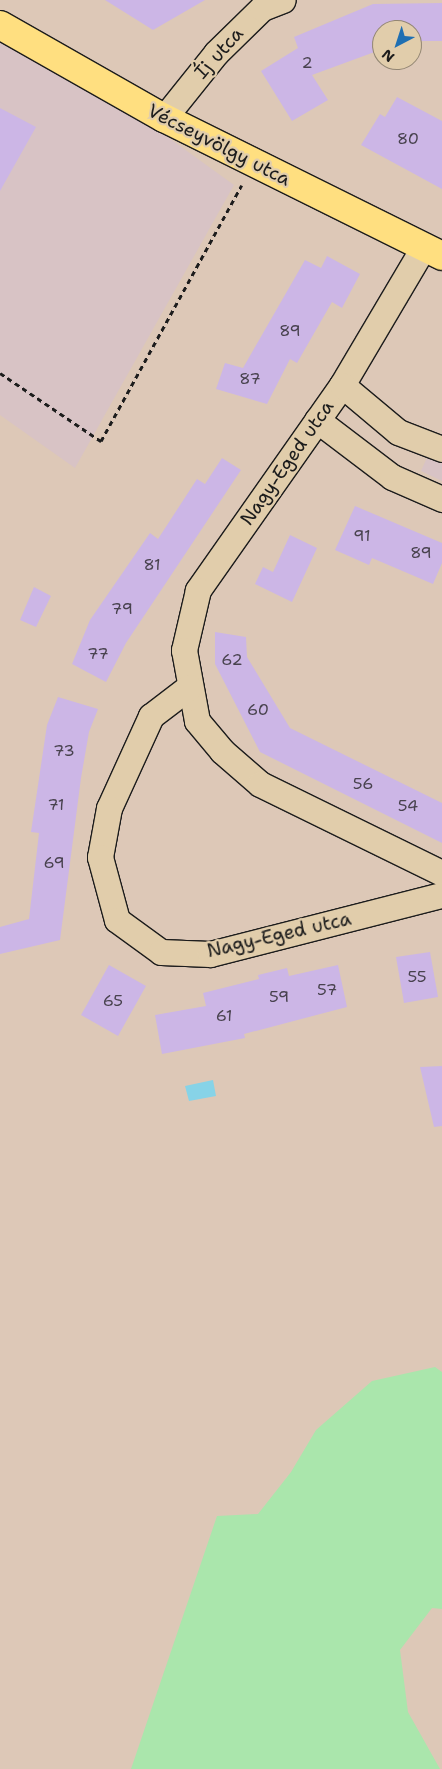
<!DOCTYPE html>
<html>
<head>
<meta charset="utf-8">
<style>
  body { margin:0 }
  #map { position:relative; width:442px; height:1769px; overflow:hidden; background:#ddc8b7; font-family:"Shantell Sans",sans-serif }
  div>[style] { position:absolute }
  .built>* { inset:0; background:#d8c3c5 }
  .green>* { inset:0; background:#aae6ac }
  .water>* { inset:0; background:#87d3e7 }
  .building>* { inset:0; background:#ccb6e6 }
  .path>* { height:3px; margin-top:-1.5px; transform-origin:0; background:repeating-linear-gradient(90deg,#1c1c1c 0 5px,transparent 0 9px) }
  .roads { filter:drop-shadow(1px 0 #1c1c1c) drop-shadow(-1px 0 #1c1c1c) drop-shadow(0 1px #1c1c1c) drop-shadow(0 -1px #1c1c1c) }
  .minor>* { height:25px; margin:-12.5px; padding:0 12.5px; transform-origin:12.5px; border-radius:12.5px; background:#e1cdab }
  .major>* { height:28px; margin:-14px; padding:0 14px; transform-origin:14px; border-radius:14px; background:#ffdf80 }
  span { translate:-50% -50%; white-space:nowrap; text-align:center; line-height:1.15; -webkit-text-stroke:4.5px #e1cdab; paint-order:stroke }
  .number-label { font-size:16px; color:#48424e }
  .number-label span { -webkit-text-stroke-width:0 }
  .street-label { font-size:19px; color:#1c1c1c }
  .north { position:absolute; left:372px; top:20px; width:50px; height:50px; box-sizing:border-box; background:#e1cdab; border:1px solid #928672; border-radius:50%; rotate:220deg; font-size:14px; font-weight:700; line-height:20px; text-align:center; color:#1c1c1c }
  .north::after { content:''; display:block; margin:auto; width:18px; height:22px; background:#1f6fb2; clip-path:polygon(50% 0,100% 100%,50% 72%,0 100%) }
</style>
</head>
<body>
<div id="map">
  <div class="built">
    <i style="clip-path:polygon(0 16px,234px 185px,75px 468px,0 415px)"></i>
    <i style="clip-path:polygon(429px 453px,442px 459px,442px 481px,421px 471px)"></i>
  </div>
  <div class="green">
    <i style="clip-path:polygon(435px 1367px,442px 1372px,442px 1609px,432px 1608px,400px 1650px,408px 1712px,440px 1769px,131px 1769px,217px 1516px,258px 1514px,291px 1472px,316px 1430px,372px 1381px)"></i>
  </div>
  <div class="water">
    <i style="clip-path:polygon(213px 1080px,216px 1096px,189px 1101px,185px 1086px)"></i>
  </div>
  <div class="building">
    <i style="clip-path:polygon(105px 0,205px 0,153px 30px)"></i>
    <i style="clip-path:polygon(442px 3px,442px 41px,412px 41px,412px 30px,382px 30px,382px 40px,375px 40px,380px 50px,312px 75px,328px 100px,292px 121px,261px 71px,298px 48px,294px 37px,373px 4px)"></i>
    <i style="clip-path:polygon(397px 97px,442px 121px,442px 189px,361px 145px,380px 114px,385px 117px)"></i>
    <i style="clip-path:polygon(0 108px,36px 127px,0 191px)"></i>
    <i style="clip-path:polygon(327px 256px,360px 274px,342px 308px,332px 302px,297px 363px,290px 359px,267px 404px,216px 389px,225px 363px,243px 368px,305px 260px,321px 268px)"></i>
    <i style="clip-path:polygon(222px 458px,241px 470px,126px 643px,106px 682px,72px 664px,90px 620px,150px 533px,158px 539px,197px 479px,205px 484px)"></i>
    <i style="clip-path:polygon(355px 506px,442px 543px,442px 563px,433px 584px,372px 558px,369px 565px,335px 550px)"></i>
    <i style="clip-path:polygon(290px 535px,317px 548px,292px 602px,255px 584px,263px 567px,273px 572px)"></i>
    <i style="clip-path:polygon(34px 587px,51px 596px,36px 627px,20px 620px)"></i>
    <i style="clip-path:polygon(215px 632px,246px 637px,247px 657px,290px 728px,442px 803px,442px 843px,260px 752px,215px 664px)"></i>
    <i style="clip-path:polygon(58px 697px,98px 709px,89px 732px,81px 778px,60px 940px,0 954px,0 927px,29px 919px,39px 833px,31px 832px,47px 725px)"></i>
    <i style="clip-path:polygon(430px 952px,438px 997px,404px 1003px,396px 957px)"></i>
    <i style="clip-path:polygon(109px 965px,146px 986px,118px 1036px,81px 1015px)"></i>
    <i style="clip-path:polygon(338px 965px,347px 1007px,244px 1034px,245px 1038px,162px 1054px,155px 1015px,206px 1006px,203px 993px,259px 979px,258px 975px,287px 968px,289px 976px)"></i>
    <i style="clip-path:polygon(442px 1066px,442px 1126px,434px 1127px,420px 1067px)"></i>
  </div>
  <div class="path">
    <i style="left:0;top:373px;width:122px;rotate:34deg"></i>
    <i style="left:101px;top:441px;width:292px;rotate:-61.2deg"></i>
  </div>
  <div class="roads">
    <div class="minor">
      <i style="left:164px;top:118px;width:83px;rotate:-51.3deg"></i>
      <i style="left:216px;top:53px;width:64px;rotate:-44.4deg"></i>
      <i style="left:262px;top:8px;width:22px;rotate:-21deg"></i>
      <i style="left:423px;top:248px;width:159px;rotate:120.6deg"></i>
      <i style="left:342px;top:385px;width:251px;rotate:125.1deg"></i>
      <i style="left:198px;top:590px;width:62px;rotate:103.1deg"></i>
      <i style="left:184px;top:650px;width:72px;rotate:79.6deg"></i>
      <i style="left:197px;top:721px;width:39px;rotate:50deg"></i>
      <i style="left:222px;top:751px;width:50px;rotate:41deg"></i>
      <i style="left:260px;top:784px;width:203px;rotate:26.1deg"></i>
      <i style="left:342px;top:385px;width:73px;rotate:40deg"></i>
      <i style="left:398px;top:432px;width:47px;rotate:21.1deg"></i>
      <i style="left:317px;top:420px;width:94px;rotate:37.2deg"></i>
      <i style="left:392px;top:477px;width:55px;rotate:23.7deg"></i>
      <i style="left:189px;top:687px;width:48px;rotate:142.7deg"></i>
      <i style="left:151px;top:716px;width:101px;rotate:114.5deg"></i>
      <i style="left:109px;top:808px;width:50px;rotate:100.4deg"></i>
      <i style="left:100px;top:857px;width:65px;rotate:74.9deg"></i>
      <i style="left:117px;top:920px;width:54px;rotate:36deg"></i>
      <i style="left:161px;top:952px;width:49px;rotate:2.3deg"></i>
      <i style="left:210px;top:954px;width:239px;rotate:-14.3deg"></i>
    </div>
    <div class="major">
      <i style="left:0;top:25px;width:189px;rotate:29.6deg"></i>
      <i style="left:164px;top:118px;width:310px;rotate:26.4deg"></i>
    </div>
  </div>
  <div class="number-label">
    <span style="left:307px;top:63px">2</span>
    <span style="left:408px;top:139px">80</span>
    <span style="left:290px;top:331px">89</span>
    <span style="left:250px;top:379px">87</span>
    <span style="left:362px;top:536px">91</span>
    <span style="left:421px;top:553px">89</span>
    <span style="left:152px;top:565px">81</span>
    <span style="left:122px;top:609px">79</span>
    <span style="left:98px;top:654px">77</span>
    <span style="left:232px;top:660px">62</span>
    <span style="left:258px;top:710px">60</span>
    <span style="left:64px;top:751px">73</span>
    <span style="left:363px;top:784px">56</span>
    <span style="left:56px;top:805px">71</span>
    <span style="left:408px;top:806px">54</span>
    <span style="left:54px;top:863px">69</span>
    <span style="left:417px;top:977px">55</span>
    <span style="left:327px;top:990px">57</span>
    <span style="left:279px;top:997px">59</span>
    <span style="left:113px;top:1001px">65</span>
    <span style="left:224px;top:1016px">61</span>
  </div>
  <div class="street-label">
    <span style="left:219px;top:53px;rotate:-48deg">Íj utca</span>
    <span style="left:219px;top:145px;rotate:27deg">Vécseyvölgy utca</span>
    <span style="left:287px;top:463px;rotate:-55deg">Nagy-Eged utca</span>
    <span style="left:279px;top:935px;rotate:-13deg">Nagy-Eged utca</span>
  </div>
  <div class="north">N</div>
</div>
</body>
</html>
